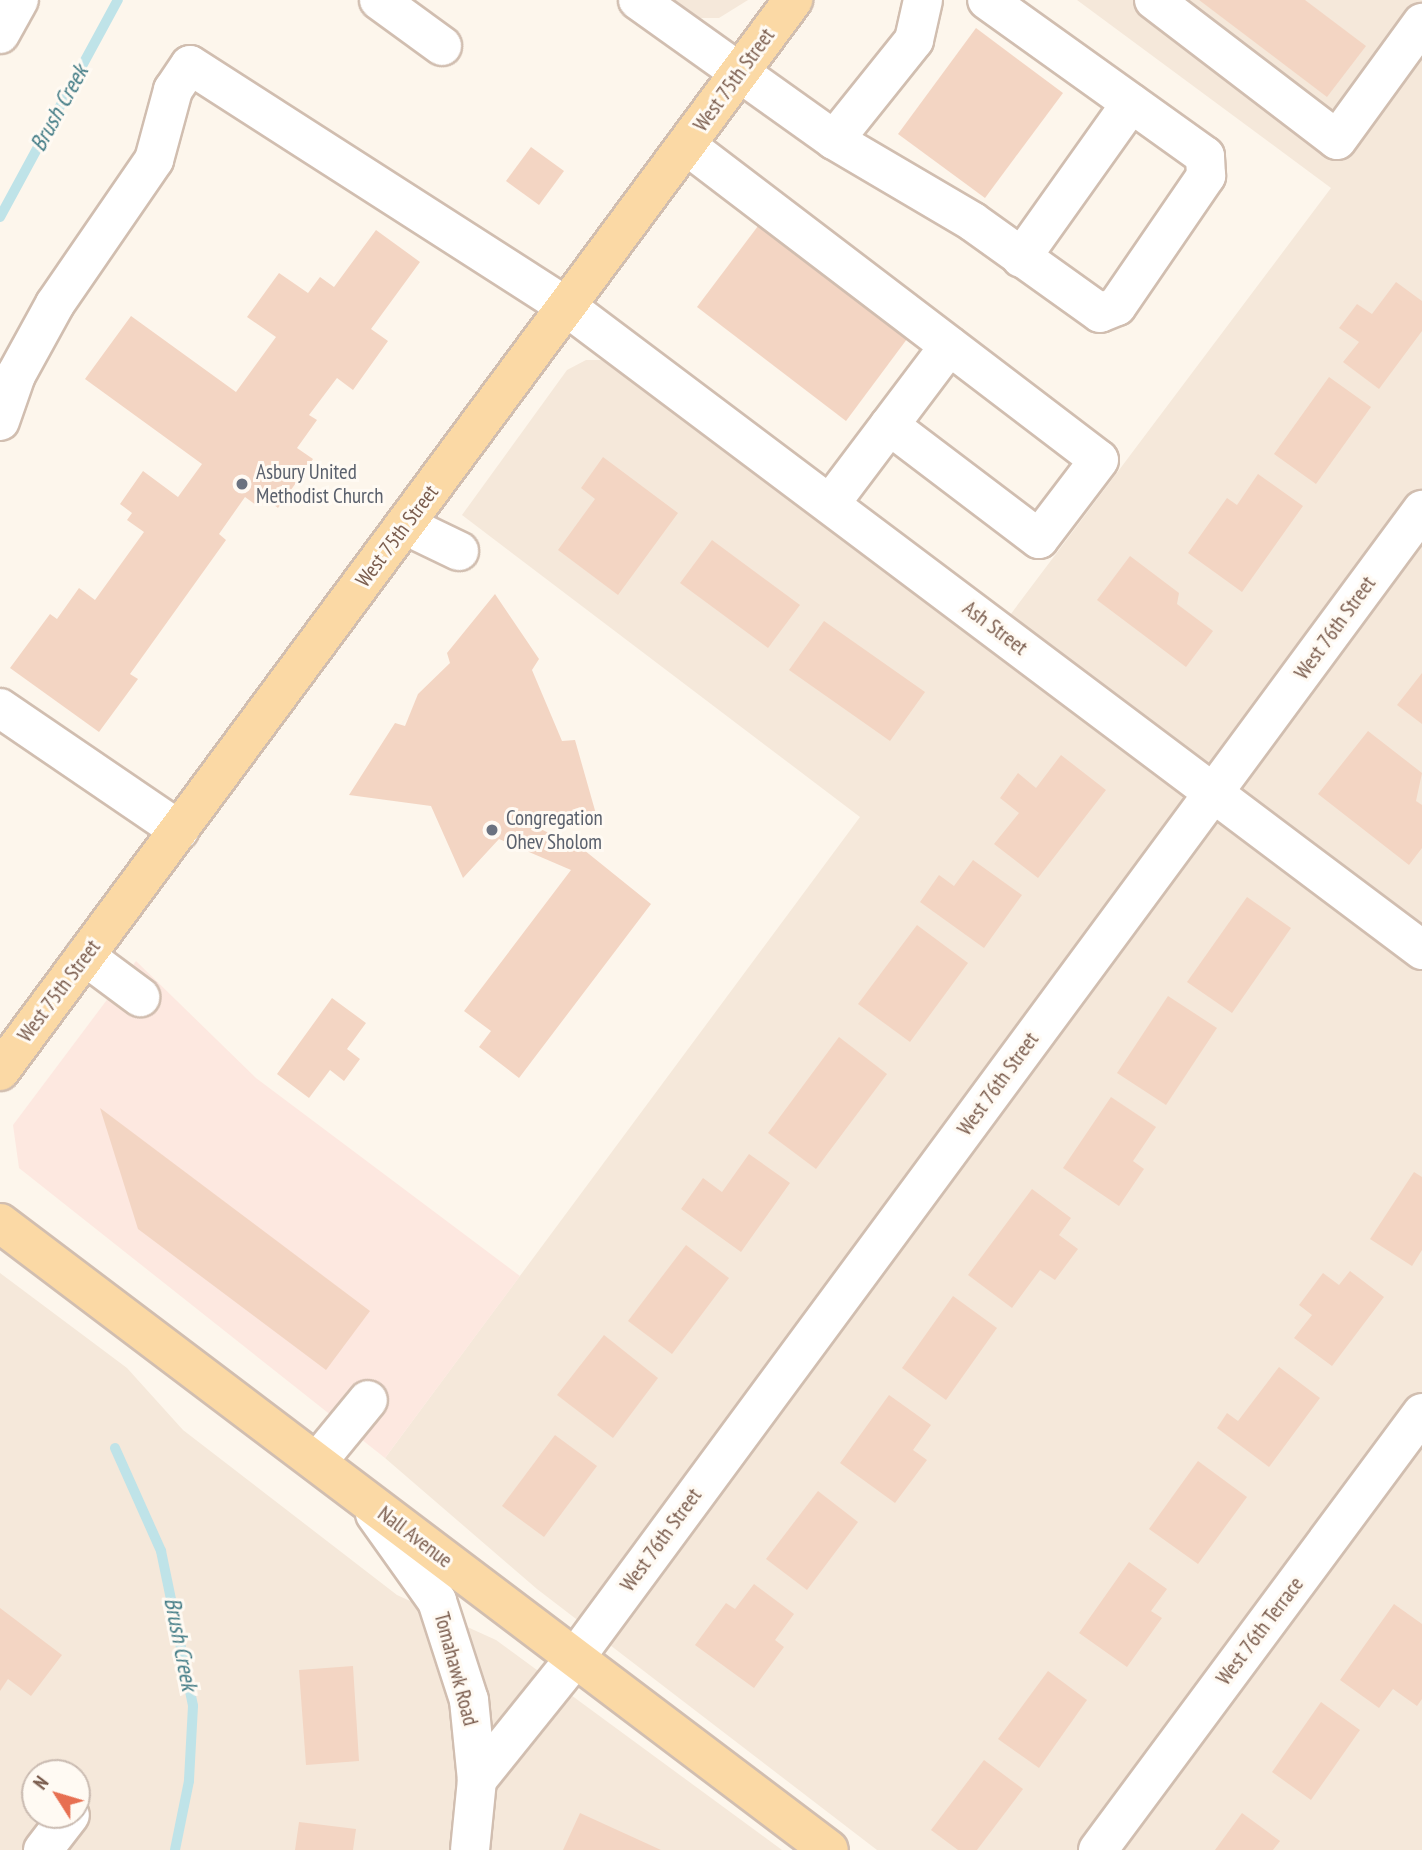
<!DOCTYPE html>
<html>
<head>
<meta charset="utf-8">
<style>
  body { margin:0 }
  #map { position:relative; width:1422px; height:1850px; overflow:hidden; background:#fdf6ec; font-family:"PT Sans Narrow",sans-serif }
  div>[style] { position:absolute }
  .residential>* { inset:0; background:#f5e8da }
  .commercial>* { inset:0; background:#fde8e0 }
  .stream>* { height:10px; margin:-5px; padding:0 5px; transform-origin:5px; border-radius:5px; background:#bfe3e8 }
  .building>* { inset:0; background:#f3d5c3 }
  .roads { filter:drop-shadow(2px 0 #d1beb0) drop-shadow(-2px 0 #d1beb0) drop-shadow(0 2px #d1beb0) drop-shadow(0 -2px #d1beb0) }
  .minor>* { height:38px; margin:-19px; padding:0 19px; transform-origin:19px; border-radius:19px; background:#fff }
  .major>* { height:38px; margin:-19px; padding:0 19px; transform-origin:19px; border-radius:19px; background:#fbd9a5 }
  .dots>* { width:19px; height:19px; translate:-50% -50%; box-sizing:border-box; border:4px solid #fffaf3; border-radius:50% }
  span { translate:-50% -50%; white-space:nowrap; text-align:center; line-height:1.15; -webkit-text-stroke:6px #fffaf3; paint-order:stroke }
  .street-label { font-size:21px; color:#7a5c4d }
  .worship-label { font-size:21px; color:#5b616d }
  .left { translate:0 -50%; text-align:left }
  .water-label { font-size:23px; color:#437c86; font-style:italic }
  .north { position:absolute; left:21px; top:1759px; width:70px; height:70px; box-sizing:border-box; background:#fffaf3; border:2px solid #cabbb1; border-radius:50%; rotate:307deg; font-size:19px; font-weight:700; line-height:28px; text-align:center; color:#7a5c4d }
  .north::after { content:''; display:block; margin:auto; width:24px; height:32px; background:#e76f51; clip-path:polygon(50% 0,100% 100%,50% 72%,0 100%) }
</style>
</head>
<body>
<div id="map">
  <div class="residential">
    <i style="clip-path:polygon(674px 0,748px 0,719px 18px,699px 18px)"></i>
    <i style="clip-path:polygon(1077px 0,1422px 0,1422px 1850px,877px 1850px,537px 1589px,385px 1458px,860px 817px,462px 515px,567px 370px,586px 360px,605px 360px,986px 647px,1331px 188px)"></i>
    <i style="clip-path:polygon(evenodd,0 1273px,127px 1368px,183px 1430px,397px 1595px,496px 1640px,782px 1850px,0 1850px,0 1273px,35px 1773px,77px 1773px,77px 1815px,35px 1815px,35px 1773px)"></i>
  </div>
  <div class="commercial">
    <i style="clip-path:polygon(136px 961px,256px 1078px,520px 1276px,385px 1458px,19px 1168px,13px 1125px)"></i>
  </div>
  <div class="stream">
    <i style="left:0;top:217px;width:247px;rotate:-61.5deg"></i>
    <i style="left:115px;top:1448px;width:113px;rotate:65.9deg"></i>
    <i style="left:161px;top:1551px;width:158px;rotate:78.3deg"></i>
    <i style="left:193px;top:1706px;width:75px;rotate:93.1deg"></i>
    <i style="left:189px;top:1781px;width:70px;rotate:101.5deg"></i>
  </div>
  <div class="building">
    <i style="clip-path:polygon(1199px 0,1305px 0,1366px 46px,1327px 97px)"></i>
    <i style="clip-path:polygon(976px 28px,1063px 93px,985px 198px,898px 134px)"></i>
    <i style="clip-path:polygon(531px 147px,564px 171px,539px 205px,506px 181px)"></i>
    <i style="clip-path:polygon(758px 226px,907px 339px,846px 421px,697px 307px)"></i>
    <i style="clip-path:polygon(376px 230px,420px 262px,371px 329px,388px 341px,353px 390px,337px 378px,309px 415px,317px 420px,297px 448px,313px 459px,278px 508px,263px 496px,256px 505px,245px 497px,219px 534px,226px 540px,130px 674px,138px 679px,99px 732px,10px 668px,50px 614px,57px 619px,79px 588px,95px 600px,144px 532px,127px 520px,132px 513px,120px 504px,143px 471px,178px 497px,202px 464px,85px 379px,131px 316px,236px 392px,276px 337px,247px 317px,279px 273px,308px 293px,320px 277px,334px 287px)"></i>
    <i style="clip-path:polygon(1396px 282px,1422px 301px,1422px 331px,1379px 389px,1343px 362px,1359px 342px,1339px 328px,1357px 304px,1372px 314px)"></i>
    <i style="clip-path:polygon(1329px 377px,1371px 407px,1316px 484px,1274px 454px)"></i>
    <i style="clip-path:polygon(603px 457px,678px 513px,618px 595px,558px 550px,595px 499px,581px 488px)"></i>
    <i style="clip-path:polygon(1258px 474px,1303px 506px,1242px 592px,1188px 553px,1227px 498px,1237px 505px)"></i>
    <i style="clip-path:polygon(712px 540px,800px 605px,768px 648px,680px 583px)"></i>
    <i style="clip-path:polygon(1130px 556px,1179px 593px,1177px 604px,1213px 631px,1186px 667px,1097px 600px)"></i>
    <i style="clip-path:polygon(495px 594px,539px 659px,532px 670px,562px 741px,575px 740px,598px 821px,522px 820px,584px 850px,651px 904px,519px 1078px,479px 1047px,491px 1031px,464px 1011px,571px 870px,499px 839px,463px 878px,431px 806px,349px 795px,395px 723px,405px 726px,418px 694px,450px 663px,447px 653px)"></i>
    <i style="clip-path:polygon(824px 621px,925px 692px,890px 741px,789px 670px)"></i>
    <i style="clip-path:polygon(1422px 673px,1422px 724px,1397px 705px)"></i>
    <i style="clip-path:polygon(1368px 731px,1422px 773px,1416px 801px,1422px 805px,1422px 848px,1409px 865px,1318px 794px)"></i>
    <i style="clip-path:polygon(1061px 755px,1106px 790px,1038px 878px,994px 844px,1019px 813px,1000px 798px,1018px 773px,1036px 788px)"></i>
    <i style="clip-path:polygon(973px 860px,1022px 895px,984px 948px,920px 902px,939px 875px,954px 886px)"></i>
    <i style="clip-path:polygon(1247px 897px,1291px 928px,1232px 1013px,1187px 982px)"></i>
    <i style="clip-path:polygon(917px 925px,968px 963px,910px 1042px,858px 1004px)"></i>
    <i style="clip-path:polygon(1168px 996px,1217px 1028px,1166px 1105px,1117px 1073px)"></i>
    <i style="clip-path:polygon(332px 998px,366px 1023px,347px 1049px,360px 1059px,344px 1081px,330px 1070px,309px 1098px,277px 1074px)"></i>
    <i style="clip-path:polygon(839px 1037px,887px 1074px,816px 1169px,768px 1133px)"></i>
    <i style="clip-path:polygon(1111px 1097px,1156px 1127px,1133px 1161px,1144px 1169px,1119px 1206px,1063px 1168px)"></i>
    <i style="clip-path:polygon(100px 1108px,370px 1311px,326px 1370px,138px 1229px)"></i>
    <i style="clip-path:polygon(749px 1154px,790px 1183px,741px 1252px,681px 1209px,703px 1178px,722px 1192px)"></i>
    <i style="clip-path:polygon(1414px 1172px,1422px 1177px,1422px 1250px,1412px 1266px,1370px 1239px)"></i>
    <i style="clip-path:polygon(1032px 1189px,1071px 1218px,1059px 1235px,1078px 1249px,1055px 1280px,1040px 1270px,1012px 1308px,968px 1275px)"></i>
    <i style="clip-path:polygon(686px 1245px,729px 1278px,672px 1354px,628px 1321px)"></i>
    <i style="clip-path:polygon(1350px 1271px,1384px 1297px,1332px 1366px,1294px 1338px,1312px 1315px,1299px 1305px,1323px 1273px,1339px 1285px)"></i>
    <i style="clip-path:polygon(953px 1296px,997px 1328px,946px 1400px,902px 1368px)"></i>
    <i style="clip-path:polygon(604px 1335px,658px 1378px,613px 1438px,557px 1395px)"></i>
    <i style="clip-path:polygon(1279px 1367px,1320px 1398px,1269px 1467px,1217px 1428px,1227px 1413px,1238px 1421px)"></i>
    <i style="clip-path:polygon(889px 1395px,931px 1425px,913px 1450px,927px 1460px,895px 1503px,840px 1463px)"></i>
    <i style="clip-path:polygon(555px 1435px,597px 1466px,544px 1537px,502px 1506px)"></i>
    <i style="clip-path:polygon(1198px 1461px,1247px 1497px,1198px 1564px,1149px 1529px)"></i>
    <i style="clip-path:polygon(818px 1491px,858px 1522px,807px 1590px,766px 1559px)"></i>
    <i style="clip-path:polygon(1129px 1562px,1167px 1589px,1151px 1611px,1162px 1618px,1127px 1667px,1079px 1633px)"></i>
    <i style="clip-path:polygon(754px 1584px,794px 1614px,775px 1640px,784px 1647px,754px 1688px,695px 1645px,726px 1603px,735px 1609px)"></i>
    <i style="clip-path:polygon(1394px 1604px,1422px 1624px,1422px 1699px,1417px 1706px,1393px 1689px,1379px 1708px,1340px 1680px)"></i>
    <i style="clip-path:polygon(0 1608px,62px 1655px,31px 1696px,8px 1679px,0 1691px)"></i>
    <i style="clip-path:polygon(353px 1666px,359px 1761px,306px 1765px,299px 1670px)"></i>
    <i style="clip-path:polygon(1048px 1671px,1087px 1700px,1039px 1768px,998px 1739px)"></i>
    <i style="clip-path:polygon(1321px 1702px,1360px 1730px,1311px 1800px,1272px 1772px)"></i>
    <i style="clip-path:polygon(984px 1760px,1023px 1789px,977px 1850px,958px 1850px,931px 1830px)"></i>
    <i style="clip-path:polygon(580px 1813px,661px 1850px,563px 1850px)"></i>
    <i style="clip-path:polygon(1242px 1813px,1280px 1841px,1273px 1850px,1215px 1850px)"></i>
    <i style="clip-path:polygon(299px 1822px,356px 1829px,353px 1850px,295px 1850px)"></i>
  </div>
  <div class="roads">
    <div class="minor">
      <i style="left:379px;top:0;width:78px;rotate:36.1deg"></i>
      <i style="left:638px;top:0;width:241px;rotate:35.5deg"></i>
      <i style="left:834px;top:140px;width:161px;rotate:30.5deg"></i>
      <i style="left:973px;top:222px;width:156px;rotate:35.6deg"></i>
      <i style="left:1100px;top:313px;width:18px;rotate:-22deg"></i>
      <i style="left:1117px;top:306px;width:158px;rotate:-55.6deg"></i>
      <i style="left:1206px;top:176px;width:20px;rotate:-93deg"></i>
      <i style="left:1205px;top:156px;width:268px;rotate:-144.4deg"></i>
      <i style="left:1154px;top:0;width:230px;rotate:37.4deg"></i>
      <i style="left:1337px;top:140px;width:145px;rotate:-54deg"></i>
      <i style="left:0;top:34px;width:39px;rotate:-61deg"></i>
      <i style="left:834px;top:140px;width:128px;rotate:-51.3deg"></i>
      <i style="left:914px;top:40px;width:41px;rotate:-77.3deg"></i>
      <i style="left:686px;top:145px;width:519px;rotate:37.33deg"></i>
      <i style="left:1099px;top:460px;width:99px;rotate:127.2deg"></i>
      <i style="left:1039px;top:539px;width:188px;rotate:-142.8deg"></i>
      <i style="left:1021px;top:258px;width:190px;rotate:-54.6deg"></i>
      <i style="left:0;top:421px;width:49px;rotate:-70.8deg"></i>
      <i style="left:16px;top:375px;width:81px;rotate:-61.2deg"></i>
      <i style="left:55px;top:304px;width:175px;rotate:-55.5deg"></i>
      <i style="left:154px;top:160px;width:73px;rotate:-74.8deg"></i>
      <i style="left:173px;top:90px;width:30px;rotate:-56deg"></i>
      <i style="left:190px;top:65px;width:448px;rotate:32.7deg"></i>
      <i style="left:567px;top:307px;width:1070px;rotate:36.94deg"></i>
      <i style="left:830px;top:504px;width:198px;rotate:-53deg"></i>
      <i style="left:405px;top:525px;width:60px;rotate:25.7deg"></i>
      <i style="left:0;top:708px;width:217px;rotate:34.3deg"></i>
      <i style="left:85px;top:956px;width:69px;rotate:36.7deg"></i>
      <i style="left:317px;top:1462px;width:80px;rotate:-50.6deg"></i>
      <i style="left:375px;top:1514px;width:107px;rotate:54.5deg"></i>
      <i style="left:437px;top:1601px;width:104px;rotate:72.1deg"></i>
      <i style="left:469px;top:1700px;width:80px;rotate:84.3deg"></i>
      <i style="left:477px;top:1780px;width:70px;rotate:95.7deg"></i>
      <i style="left:477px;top:1780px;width:156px;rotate:-51.2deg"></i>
      <i style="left:575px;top:1658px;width:1427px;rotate:-53.58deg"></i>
      <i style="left:43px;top:1850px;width:44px;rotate:-52.4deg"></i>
      <i style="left:1098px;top:1850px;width:544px;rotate:-53.45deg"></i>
    </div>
    <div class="major">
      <i style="left:0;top:1071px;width:1333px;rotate:-53.48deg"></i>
      <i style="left:0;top:1223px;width:1039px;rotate:37.1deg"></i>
    </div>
  </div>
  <div class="dots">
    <i style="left:242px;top:484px;background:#6b7280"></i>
    <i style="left:492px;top:830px;background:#6b7280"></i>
  </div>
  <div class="street-label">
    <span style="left:734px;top:80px;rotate:-54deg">West 75th Street</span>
    <span style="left:397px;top:536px;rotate:-53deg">West 75th Street</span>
    <span style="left:995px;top:628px;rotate:37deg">Ash Street</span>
    <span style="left:1335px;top:628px;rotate:-54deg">West 76th Street</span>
    <span style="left:59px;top:991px;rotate:-53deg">West 75th Street</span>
    <span style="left:998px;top:1084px;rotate:-54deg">West 76th Street</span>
    <span style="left:415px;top:1537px;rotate:37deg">Nall Avenue</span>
    <span style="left:661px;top:1540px;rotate:-54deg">West 76th Street</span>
    <span style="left:1260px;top:1631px;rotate:-53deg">West 76th Terrace</span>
    <span style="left:456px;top:1669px;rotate:75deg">Tomahawk Road</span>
  </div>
  <div class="worship-label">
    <span class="left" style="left:256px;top:484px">Asbury United<br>Methodist Church</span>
    <span class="left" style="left:506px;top:830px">Congregation<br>Ohev Sholom</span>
  </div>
  <div class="water-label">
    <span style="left:59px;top:108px;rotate:-61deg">Brush Creek</span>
    <span style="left:181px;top:1644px;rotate:79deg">Brush Creek</span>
  </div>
  <div class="north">N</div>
</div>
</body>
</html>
